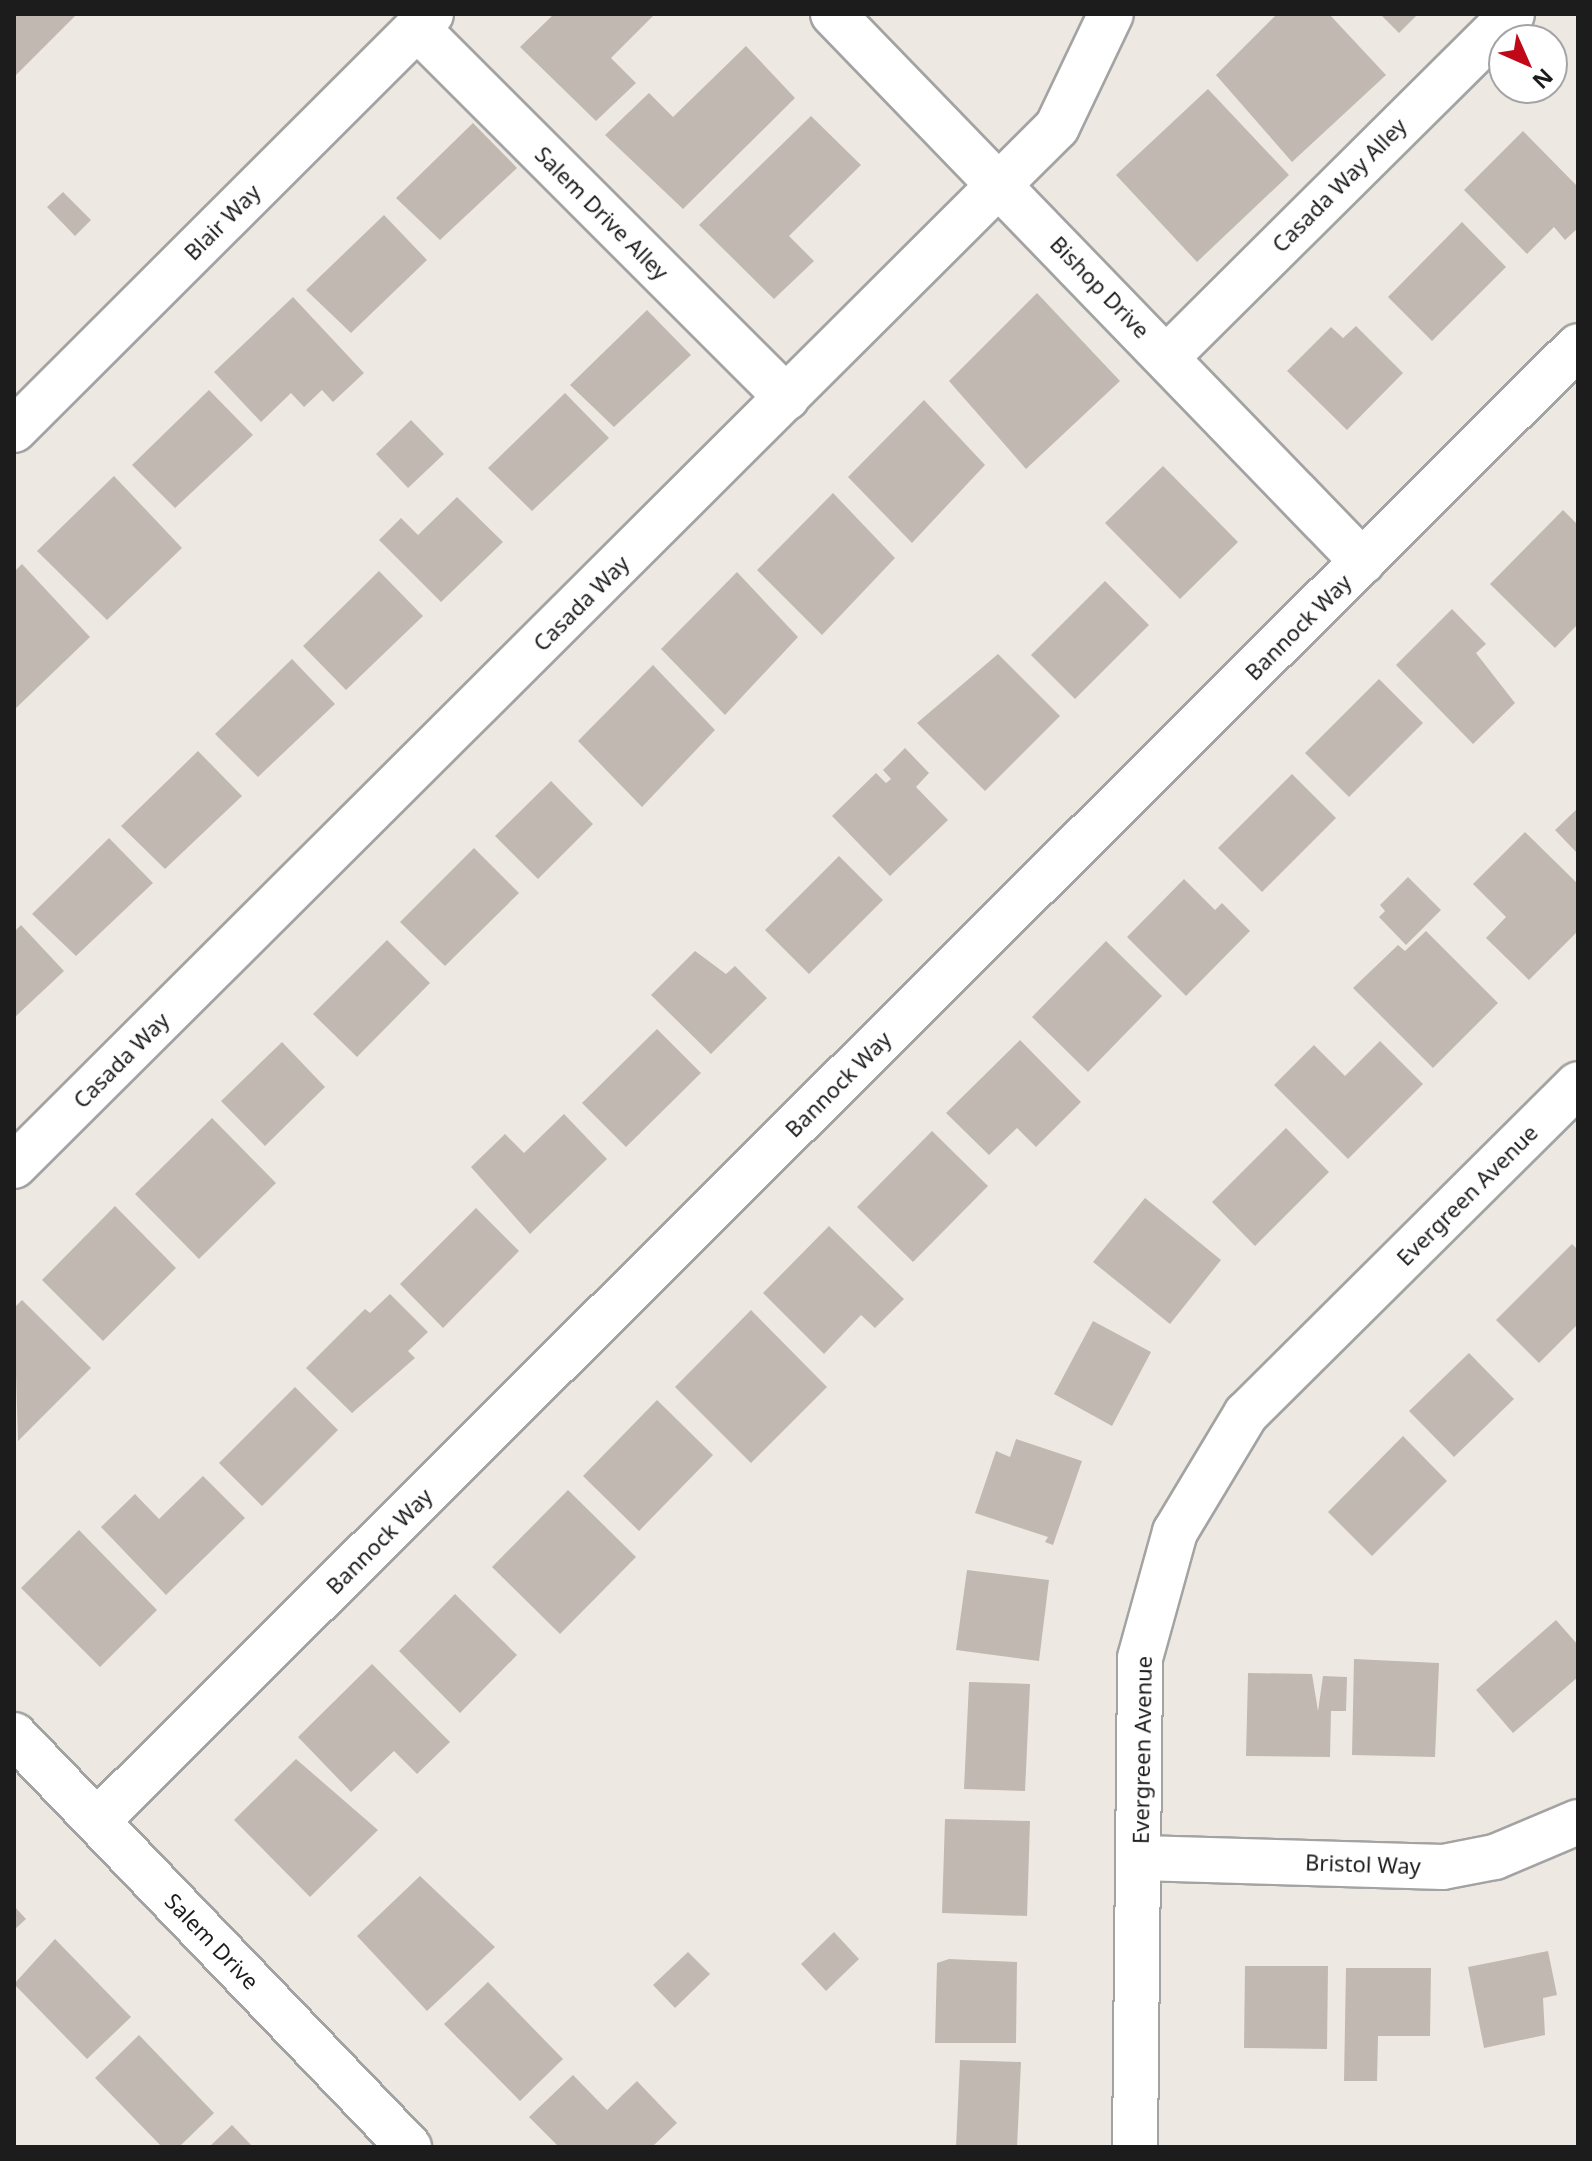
<!DOCTYPE html>
<html>
<head>
<meta charset="utf-8">
<style>
  body { margin:0 }
  #map { position:relative; width:1592px; height:2161px; overflow:hidden; background:#ede9e2; font-family:"Noto Sans",sans-serif }
  div>[style] { position:absolute }
  .building>* { inset:0; background:#c1b8b2 }
  .roads { filter:drop-shadow(2px 0 #a3a3a3) drop-shadow(-2px 0 #a3a3a3) drop-shadow(0 2px #a3a3a3) drop-shadow(0 -2px #a3a3a3) }
  .minor>* { height:44px; margin:-22px; padding:0 22px; transform-origin:22px; border-radius:22px; background:#fff }
  span { translate:-50% -50%; white-space:nowrap; text-align:center; line-height:1.15; -webkit-text-stroke:8px #fff; paint-order:stroke }
  .street-label { font-size:22px; color:#1c1c1c }
  .frame { position:absolute; inset:0; border:16px solid #1c1c1c; pointer-events:none }
  .north { position:absolute; left:1488px; top:24px; width:80px; height:80px; box-sizing:border-box; background:#fff; border:2px solid #a4a4a4; border-radius:50%; rotate:135deg; font-size:22px; font-weight:700; line-height:32px; text-align:center; color:#1c1c1c }
  .north::after { content:''; display:block; margin:auto; width:28px; height:36px; background:#c00817; clip-path:polygon(50% 0,100% 100%,50% 72%,0 100%) }
</style>
</head>
<body>
<div id="map">
  <div class="building">
    <i style="clip-path:polygon(14px 14px,77px 14px,14px 77px)"></i>
    <i style="clip-path:polygon(554px 14px,655px 14px,611px 58px,636px 83px,596px 121px,520px 47px)"></i>
    <i style="clip-path:polygon(1277px 14px,1329px 14px,1386px 75px,1292px 162px,1216px 75px)"></i>
    <i style="clip-path:polygon(1380px 14px,1418px 14px,1399px 33px)"></i>
    <i style="clip-path:polygon(746px 46px,795px 98px,683px 209px,605px 135px,649px 93px,673px 117px)"></i>
    <i style="clip-path:polygon(1208px 89px,1289px 175px,1197px 262px,1116px 175px)"></i>
    <i style="clip-path:polygon(811px 116px,861px 165px,789px 236px,814px 261px,774px 299px,699px 225px)"></i>
    <i style="clip-path:polygon(473px 123px,517px 168px,440px 240px,396px 198px)"></i>
    <i style="clip-path:polygon(1523px 131px,1578px 187px,1578px 228px,1565px 240px,1554px 227px,1527px 254px,1464px 190px)"></i>
    <i style="clip-path:polygon(63px 192px,91px 220px,75px 236px,47px 207px)"></i>
    <i style="clip-path:polygon(384px 215px,427px 260px,351px 333px,306px 290px)"></i>
    <i style="clip-path:polygon(1462px 222px,1506px 267px,1432px 341px,1388px 297px)"></i>
    <i style="clip-path:polygon(1037px 293px,1120px 381px,1026px 469px,949px 381px)"></i>
    <i style="clip-path:polygon(293px 297px,364px 373px,333px 402px,322px 390px,304px 407px,291px 393px,261px 422px,214px 372px)"></i>
    <i style="clip-path:polygon(647px 310px,691px 355px,614px 427px,570px 385px)"></i>
    <i style="clip-path:polygon(1356px 326px,1403px 373px,1347px 430px,1287px 371px,1331px 327px,1343px 338px)"></i>
    <i style="clip-path:polygon(209px 390px,253px 435px,175px 508px,132px 465px)"></i>
    <i style="clip-path:polygon(565px 393px,609px 438px,532px 511px,488px 468px)"></i>
    <i style="clip-path:polygon(924px 400px,985px 465px,912px 543px,848px 477px)"></i>
    <i style="clip-path:polygon(411px 420px,444px 454px,408px 488px,376px 454px)"></i>
    <i style="clip-path:polygon(1163px 466px,1238px 542px,1180px 599px,1105px 523px)"></i>
    <i style="clip-path:polygon(114px 476px,182px 548px,107px 620px,37px 551px)"></i>
    <i style="clip-path:polygon(833px 493px,895px 558px,822px 635px,757px 570px)"></i>
    <i style="clip-path:polygon(457px 497px,503px 542px,441px 602px,379px 540px,401px 518px,418px 535px)"></i>
    <i style="clip-path:polygon(1563px 510px,1578px 525px,1578px 624px,1555px 648px,1490px 584px)"></i>
    <i style="clip-path:polygon(22px 564px,90px 637px,14px 710px,14px 572px)"></i>
    <i style="clip-path:polygon(379px 571px,423px 616px,346px 690px,303px 646px)"></i>
    <i style="clip-path:polygon(737px 572px,798px 637px,725px 715px,661px 649px)"></i>
    <i style="clip-path:polygon(1105px 581px,1149px 625px,1075px 699px,1031px 655px)"></i>
    <i style="clip-path:polygon(1452px 609px,1486px 644px,1476px 653px,1515px 703px,1473px 744px,1396px 665px)"></i>
    <i style="clip-path:polygon(998px 654px,1060px 716px,985px 791px,917px 723px)"></i>
    <i style="clip-path:polygon(292px 659px,335px 704px,258px 777px,215px 734px)"></i>
    <i style="clip-path:polygon(653px 665px,715px 730px,642px 807px,578px 741px)"></i>
    <i style="clip-path:polygon(1379px 679px,1423px 723px,1349px 797px,1305px 753px)"></i>
    <i style="clip-path:polygon(905px 748px,929px 773px,916px 787px,948px 820px,890px 876px,832px 816px,876px 773px,886px 783px,891px 779px,883px 770px)"></i>
    <i style="clip-path:polygon(198px 751px,242px 796px,165px 869px,121px 826px)"></i>
    <i style="clip-path:polygon(1292px 774px,1336px 818px,1262px 892px,1218px 848px)"></i>
    <i style="clip-path:polygon(551px 781px,593px 824px,538px 879px,495px 836px)"></i>
    <i style="clip-path:polygon(1578px 808px,1578px 854px,1555px 830px)"></i>
    <i style="clip-path:polygon(1525px 832px,1578px 884px,1578px 931px,1529px 980px,1486px 938px,1506px 917px,1473px 884px)"></i>
    <i style="clip-path:polygon(109px 838px,153px 883px,76px 956px,32px 914px)"></i>
    <i style="clip-path:polygon(474px 848px,519px 893px,445px 966px,400px 922px)"></i>
    <i style="clip-path:polygon(839px 856px,883px 900px,809px 974px,765px 930px)"></i>
    <i style="clip-path:polygon(1408px 877px,1441px 910px,1406px 945px,1379px 917px,1385px 911px,1380px 905px)"></i>
    <i style="clip-path:polygon(1184px 879px,1215px 910px,1222px 903px,1250px 931px,1186px 996px,1127px 937px)"></i>
    <i style="clip-path:polygon(21px 925px,64px 971px,14px 1018px,14px 932px)"></i>
    <i style="clip-path:polygon(1426px 931px,1498px 1003px,1433px 1068px,1353px 988px,1398px 945px,1405px 951px)"></i>
    <i style="clip-path:polygon(387px 940px,430px 983px,357px 1057px,313px 1014px)"></i>
    <i style="clip-path:polygon(1106px 941px,1162px 996px,1088px 1072px,1032px 1017px)"></i>
    <i style="clip-path:polygon(695px 951px,726px 974px,735px 966px,767px 998px,711px 1054px,651px 995px)"></i>
    <i style="clip-path:polygon(657px 1029px,701px 1073px,626px 1147px,582px 1103px)"></i>
    <i style="clip-path:polygon(1020px 1040px,1081px 1102px,1036px 1147px,1017px 1128px,989px 1155px,946px 1113px)"></i>
    <i style="clip-path:polygon(1380px 1041px,1423px 1084px,1348px 1159px,1274px 1085px,1314px 1045px,1345px 1076px)"></i>
    <i style="clip-path:polygon(282px 1042px,325px 1087px,265px 1146px,221px 1101px)"></i>
    <i style="clip-path:polygon(564px 1114px,607px 1159px,530px 1234px,471px 1167px,505px 1134px,524px 1153px)"></i>
    <i style="clip-path:polygon(212px 1118px,276px 1183px,199px 1259px,135px 1194px)"></i>
    <i style="clip-path:polygon(1286px 1128px,1329px 1172px,1255px 1246px,1212px 1202px)"></i>
    <i style="clip-path:polygon(932px 1131px,988px 1186px,913px 1262px,857px 1207px)"></i>
    <i style="clip-path:polygon(1145px 1198px,1221px 1260px,1170px 1324px,1093px 1262px)"></i>
    <i style="clip-path:polygon(115px 1206px,176px 1268px,103px 1341px,42px 1280px)"></i>
    <i style="clip-path:polygon(476px 1208px,519px 1251px,443px 1328px,400px 1284px)"></i>
    <i style="clip-path:polygon(829px 1226px,904px 1299px,875px 1328px,861px 1315px,824px 1354px,763px 1293px)"></i>
    <i style="clip-path:polygon(1572px 1244px,1578px 1250px,1578px 1324px,1539px 1363px,1496px 1320px)"></i>
    <i style="clip-path:polygon(390px 1294px,428px 1332px,408px 1351px,415px 1358px,352px 1413px,306px 1368px,365px 1309px,370px 1313px)"></i>
    <i style="clip-path:polygon(22px 1300px,91px 1368px,18px 1441px,14px 1308px)"></i>
    <i style="clip-path:polygon(751px 1310px,827px 1387px,751px 1463px,675px 1387px)"></i>
    <i style="clip-path:polygon(1093px 1321px,1151px 1352px,1112px 1426px,1054px 1394px)"></i>
    <i style="clip-path:polygon(1469px 1353px,1514px 1399px,1454px 1457px,1409px 1411px)"></i>
    <i style="clip-path:polygon(295px 1387px,338px 1430px,262px 1506px,219px 1463px)"></i>
    <i style="clip-path:polygon(657px 1400px,713px 1455px,639px 1531px,583px 1476px)"></i>
    <i style="clip-path:polygon(1403px 1436px,1447px 1481px,1372px 1556px,1328px 1512px)"></i>
    <i style="clip-path:polygon(1016px 1439px,1082px 1461px,1053px 1545px,1045px 1542px,1048px 1537px,975px 1513px,996px 1451px,1010px 1457px)"></i>
    <i style="clip-path:polygon(203px 1476px,245px 1518px,166px 1595px,101px 1527px,135px 1494px,159px 1519px)"></i>
    <i style="clip-path:polygon(568px 1490px,636px 1557px,560px 1634px,492px 1567px)"></i>
    <i style="clip-path:polygon(79px 1530px,157px 1610px,100px 1667px,21px 1588px)"></i>
    <i style="clip-path:polygon(967px 1570px,1049px 1580px,1039px 1661px,956px 1650px)"></i>
    <i style="clip-path:polygon(455px 1594px,517px 1655px,460px 1713px,399px 1651px)"></i>
    <i style="clip-path:polygon(1556px 1620px,1578px 1645px,1578px 1677px,1513px 1733px,1476px 1690px)"></i>
    <i style="clip-path:polygon(1354px 1659px,1439px 1663px,1435px 1757px,1352px 1755px)"></i>
    <i style="clip-path:polygon(372px 1664px,450px 1742px,417px 1774px,394px 1751px,351px 1792px,298px 1737px)"></i>
    <i style="clip-path:polygon(1248px 1673px,1312px 1674px,1318px 1711px,1323px 1676px,1347px 1677px,1346px 1711px,1331px 1711px,1330px 1757px,1246px 1756px)"></i>
    <i style="clip-path:polygon(969px 1682px,1030px 1684px,1025px 1791px,964px 1789px)"></i>
    <i style="clip-path:polygon(296px 1759px,378px 1830px,310px 1897px,234px 1820px)"></i>
    <i style="clip-path:polygon(945px 1819px,1030px 1821px,1027px 1916px,942px 1913px)"></i>
    <i style="clip-path:polygon(420px 1876px,495px 1947px,427px 2011px,357px 1936px)"></i>
    <i style="clip-path:polygon(14px 1906px,26px 1919px,14px 1930px)"></i>
    <i style="clip-path:polygon(834px 1932px,859px 1959px,826px 1991px,801px 1964px)"></i>
    <i style="clip-path:polygon(55px 1939px,131px 2017px,87px 2059px,14px 1984px)"></i>
    <i style="clip-path:polygon(1548px 1951px,1557px 1995px,1543px 1998px,1545px 2035px,1484px 2048px,1468px 1967px)"></i>
    <i style="clip-path:polygon(688px 1952px,710px 1974px,675px 2008px,653px 1985px)"></i>
    <i style="clip-path:polygon(949px 1959px,1017px 1962px,1016px 2043px,935px 2043px,937px 1963px)"></i>
    <i style="clip-path:polygon(1245px 1966px,1328px 1966px,1327px 2049px,1244px 2048px)"></i>
    <i style="clip-path:polygon(1346px 1968px,1431px 1968px,1430px 2036px,1378px 2036px,1377px 2081px,1344px 2081px)"></i>
    <i style="clip-path:polygon(488px 1982px,563px 2059px,520px 2101px,444px 2024px)"></i>
    <i style="clip-path:polygon(139px 2035px,214px 2113px,179px 2147px,162px 2147px,95px 2078px)"></i>
    <i style="clip-path:polygon(960px 2060px,1021px 2062px,1017px 2147px,956px 2147px)"></i>
    <i style="clip-path:polygon(573px 2075px,607px 2110px,637px 2081px,677px 2123px,652px 2147px,559px 2147px,529px 2117px)"></i>
    <i style="clip-path:polygon(232px 2125px,253px 2147px,209px 2147px)"></i>
  </div>
  <div class="roads">
    <div class="minor">
      <i style="left:833px;top:14px;width:762px;rotate:45.96deg"></i>
      <i style="left:417px;top:28px;width:523px;rotate:45deg"></i>
      <i style="left:1167px;top:357px;width:486px;rotate:-44.8deg"></i>
      <i style="left:14px;top:430px;width:589px;rotate:-44.93deg"></i>
      <i style="left:14px;top:1166px;width:1472px;rotate:-44.89deg"></i>
      <i style="left:1057px;top:127px;width:125px;rotate:-64.5deg"></i>
      <i style="left:14px;top:1735px;width:571px;rotate:46.21deg"></i>
      <i style="left:97px;top:1821px;width:2090px;rotate:-44.88deg"></i>
      <i style="left:1141px;top:1858px;width:302px;rotate:1.7deg"></i>
      <i style="left:1443px;top:1867px;width:53px;rotate:-10.9deg"></i>
      <i style="left:1495px;top:1857px;width:90px;rotate:-22.9deg"></i>
      <i style="left:1135px;top:2147px;width:489px;rotate:-89.4deg"></i>
      <i style="left:1140px;top:1658px;width:131px;rotate:-74.5deg"></i>
      <i style="left:1175px;top:1532px;width:138px;rotate:-59deg"></i>
      <i style="left:1246px;top:1414px;width:468px;rotate:-44.8deg"></i>
    </div>
  </div>
  <div class="street-label">
    <span style="left:1339px;top:185px;rotate:-45deg">Casada Way Alley</span>
    <span style="left:602px;top:213px;rotate:45deg">Salem Drive Alley</span>
    <span style="left:222px;top:222px;rotate:-45deg">Blair Way</span>
    <span style="left:1100px;top:287px;rotate:46deg">Bishop Drive</span>
    <span style="left:581px;top:603px;rotate:-45deg">Casada Way</span>
    <span style="left:1298px;top:627px;rotate:-45deg">Bannock Way</span>
    <span style="left:121px;top:1060px;rotate:-45deg">Casada Way</span>
    <span style="left:838px;top:1084px;rotate:-45deg">Bannock Way</span>
    <span style="left:1467px;top:1195px;rotate:-45deg">Evergreen Avenue</span>
    <span style="left:379px;top:1541px;rotate:-45deg">Bannock Way</span>
    <span style="left:1142px;top:1750px;rotate:-89deg">Evergreen Avenue</span>
    <span style="left:1363px;top:1864px;rotate:2deg">Bristol Way</span>
    <span style="left:212px;top:1941px;rotate:46deg">Salem Drive</span>
  </div>
  <div class="frame"></div>
  <div class="north">N</div>
</div>
</body>
</html>
